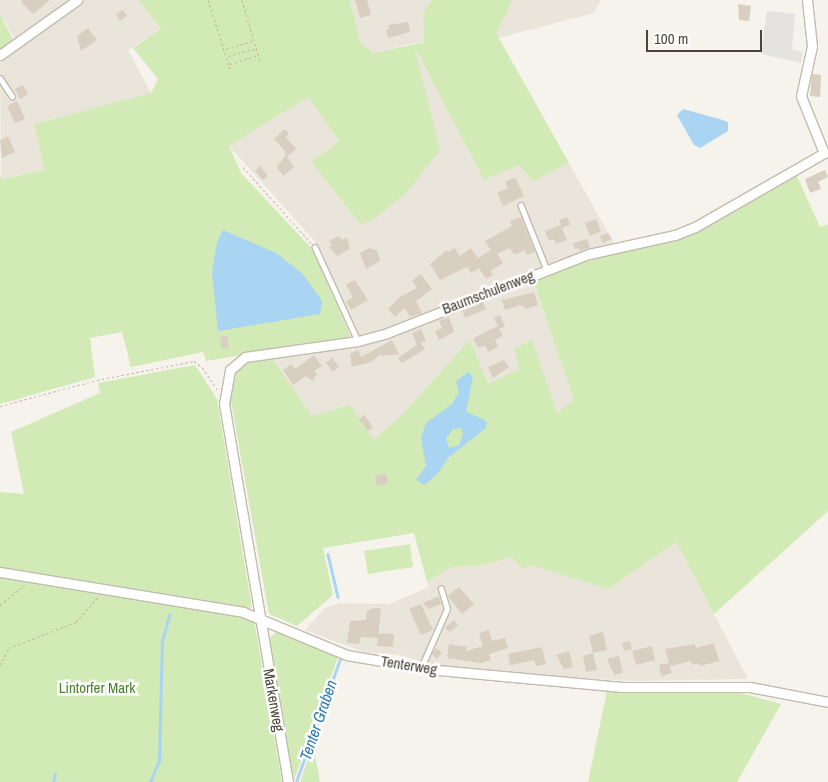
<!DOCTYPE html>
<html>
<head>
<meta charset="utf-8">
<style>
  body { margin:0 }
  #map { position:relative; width:828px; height:782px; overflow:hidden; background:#f6f3ec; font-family:"Archivo Narrow",sans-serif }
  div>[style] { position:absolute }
  .residential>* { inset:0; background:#eae5da }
  .green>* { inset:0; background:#d2eab5 }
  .parking>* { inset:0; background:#e5e3e0 }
  .water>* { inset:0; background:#a9d4f2 }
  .stream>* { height:2.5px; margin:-1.25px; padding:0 1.25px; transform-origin:1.25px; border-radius:1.25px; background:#a9d4f2 }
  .building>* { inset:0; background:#d8cfc1 }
  .path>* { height:1px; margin-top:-0.5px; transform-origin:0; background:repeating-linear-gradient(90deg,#c4b79f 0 2.5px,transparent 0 5px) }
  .roads { filter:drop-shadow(1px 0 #c2bbae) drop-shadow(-1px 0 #c2bbae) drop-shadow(0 1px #c2bbae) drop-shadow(0 -1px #c2bbae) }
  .service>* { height:4.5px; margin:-2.25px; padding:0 2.25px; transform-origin:2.25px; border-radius:2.25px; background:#fff }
  .minor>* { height:9px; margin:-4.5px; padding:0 4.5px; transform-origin:4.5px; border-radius:4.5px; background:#fff }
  span { translate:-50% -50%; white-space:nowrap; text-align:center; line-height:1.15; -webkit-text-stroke:5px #fff; paint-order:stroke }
  .street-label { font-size:15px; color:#4b4439 }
  .park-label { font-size:15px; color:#4a7f2a }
  .water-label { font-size:16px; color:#2e7ab2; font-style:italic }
  .scale { position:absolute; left:646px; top:30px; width:116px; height:22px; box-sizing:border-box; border:2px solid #4b4439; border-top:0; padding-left:6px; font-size:15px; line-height:18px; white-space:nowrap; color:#4b4439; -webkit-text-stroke:4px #fff; paint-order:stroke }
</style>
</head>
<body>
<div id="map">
  <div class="residential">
    <i style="clip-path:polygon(0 0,139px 0,161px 29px,128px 50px,151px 93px,34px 124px,44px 170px,1px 179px,0 59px,20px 48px,0 14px)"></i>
    <i style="clip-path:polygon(350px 0,432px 0,423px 12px,424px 42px,413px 43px,484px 180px,519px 164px,533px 181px,569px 163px,615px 245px,580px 253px,531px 272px,574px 400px,528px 438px,409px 519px,312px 416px,272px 358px,361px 343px,319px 246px,229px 146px,308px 96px,339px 142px,311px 162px,361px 225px,413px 43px,374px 53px,361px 44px)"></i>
    <i style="clip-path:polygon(513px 0,601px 0,594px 13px,498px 38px,495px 33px)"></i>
    <i style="clip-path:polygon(676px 542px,748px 679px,632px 681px,498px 673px,439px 666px,398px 655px,366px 653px,305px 630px,325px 608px,339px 603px,389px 604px,429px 587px,427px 582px,451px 567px,479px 566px,505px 558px,512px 557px,608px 589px)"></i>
  </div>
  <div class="green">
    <i style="clip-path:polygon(139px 0,350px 0,361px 44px,374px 53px,424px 42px,423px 12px,432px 0,513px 0,496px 33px,569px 163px,533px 181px,519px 165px,484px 180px,414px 46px,440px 150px,407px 192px,377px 217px,361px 225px,311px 162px,339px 141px,308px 97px,229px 146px,241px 173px,313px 250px,351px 337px,206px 361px,203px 352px,131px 367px,122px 332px,90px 338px,95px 377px,0 404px,0 176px,2px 179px,44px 170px,34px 124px,151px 93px,158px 79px,133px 48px,161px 29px)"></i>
    <i style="clip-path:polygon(0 14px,14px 42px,0 50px)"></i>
    <i style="clip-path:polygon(796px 174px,820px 227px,828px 224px,828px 511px,714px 614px,676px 542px,608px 589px,531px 565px,524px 569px,512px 557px,479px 566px,451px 567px,427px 582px,414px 533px,323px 548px,333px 595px,297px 626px,269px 614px,230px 396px,238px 368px,244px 362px,272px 358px,312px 416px,350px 405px,374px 440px,401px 416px,470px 340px,488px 384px,520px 369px,514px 349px,532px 340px,557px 413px,574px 400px,533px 279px,593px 257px,686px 237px)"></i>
    <i style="clip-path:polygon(195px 365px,217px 399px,252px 608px,0 567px,0 492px,24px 494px,11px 432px,100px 393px,98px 383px)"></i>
    <i style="clip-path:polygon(410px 544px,413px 567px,368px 574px,364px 551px)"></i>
    <i style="clip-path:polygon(0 576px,254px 619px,282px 782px,0 782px)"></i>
    <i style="clip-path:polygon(277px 631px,338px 657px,294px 780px,269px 639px)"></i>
    <i style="clip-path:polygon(607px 691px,734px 691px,781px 704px,737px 782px,588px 782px)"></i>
    <i style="clip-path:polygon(313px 745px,320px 782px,300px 782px)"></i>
  </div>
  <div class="parking">
    <i style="clip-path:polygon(767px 11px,795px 14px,792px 49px,803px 52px,801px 63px,761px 54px)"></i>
  </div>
  <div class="water">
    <i style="clip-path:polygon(683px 109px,723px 120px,728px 122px,728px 131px,700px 148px,694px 145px,677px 115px)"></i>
    <i style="clip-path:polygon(223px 230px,276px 253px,302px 273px,322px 301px,320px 314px,218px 331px,212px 273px,217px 242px)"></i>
    <i style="clip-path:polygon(evenodd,468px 372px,473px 377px,466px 412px,483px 419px,487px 422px,486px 428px,449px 457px,437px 474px,424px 485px,416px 480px,426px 466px,421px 438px,426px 423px,452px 404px,459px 392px,456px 381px,468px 372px,461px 428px,463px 434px,459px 445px,449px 448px,446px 439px,453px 429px,461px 428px)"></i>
  </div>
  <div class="stream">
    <i style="left:328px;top:554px;width:44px;rotate:76.9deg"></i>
    <i style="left:53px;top:782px;width:8px;rotate:-76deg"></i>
    <i style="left:150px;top:782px;width:23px;rotate:-67deg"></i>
    <i style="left:159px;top:761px;width:119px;rotate:-88.6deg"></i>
    <i style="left:162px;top:642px;width:28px;rotate:-75deg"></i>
    <i style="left:296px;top:782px;width:131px;rotate:-70.3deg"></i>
  </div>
  <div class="building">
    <i style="clip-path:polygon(22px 0,50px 0,33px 14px,21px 2px)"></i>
    <i style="clip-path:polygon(355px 0,367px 0,371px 15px,360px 18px)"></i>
    <i style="clip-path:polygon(738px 4px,751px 6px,749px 21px,739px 20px)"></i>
    <i style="clip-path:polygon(123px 10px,127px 16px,120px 21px,116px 14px)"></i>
    <i style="clip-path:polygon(408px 22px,410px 32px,388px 38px,386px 30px,389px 29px,388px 25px)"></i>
    <i style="clip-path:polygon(88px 28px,97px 40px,81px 51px,77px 36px)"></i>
    <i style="clip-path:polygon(812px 74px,821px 75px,820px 97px,810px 96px)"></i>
    <i style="clip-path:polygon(23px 85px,28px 94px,20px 99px,15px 89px)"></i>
    <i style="clip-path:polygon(17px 101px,25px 119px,15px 123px,7px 106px)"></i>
    <i style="clip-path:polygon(285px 129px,289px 134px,286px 137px,296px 149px,287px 157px,294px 167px,283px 176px,277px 167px,285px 156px,285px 151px,274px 139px)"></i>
    <i style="clip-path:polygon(8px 136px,15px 152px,2px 158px,0 140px)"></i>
    <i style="clip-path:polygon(260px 166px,268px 176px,263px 180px,255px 171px)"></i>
    <i style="clip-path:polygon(825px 170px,828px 177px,818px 182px,821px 189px,810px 193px,805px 179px)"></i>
    <i style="clip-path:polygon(515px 177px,524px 196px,503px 206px,497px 193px,508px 188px,505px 182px)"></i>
    <i style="clip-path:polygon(521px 217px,535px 252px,527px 255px,525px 250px,514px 255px,510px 248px,497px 254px,503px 263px,491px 271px,493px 275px,486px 279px,479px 268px,471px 273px,467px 267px,440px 280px,430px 264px,447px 250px,448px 252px,455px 248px,460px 256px,471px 248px,478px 258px,491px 250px,485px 241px,512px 226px,510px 221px)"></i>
    <i style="clip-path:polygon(567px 217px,570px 225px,562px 228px,567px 240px,556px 244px,554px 239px,549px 241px,545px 231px,561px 225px,559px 220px)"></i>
    <i style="clip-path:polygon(596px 219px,601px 231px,590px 236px,585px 223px)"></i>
    <i style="clip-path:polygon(608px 233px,612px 239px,602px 243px,600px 236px)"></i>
    <i style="clip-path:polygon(339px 236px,342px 240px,347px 237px,350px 249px,337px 256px,329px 247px,332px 246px,329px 241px)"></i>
    <i style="clip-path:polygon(587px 239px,590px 247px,580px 251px,579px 248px,575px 249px,573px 243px)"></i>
    <i style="clip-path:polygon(369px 248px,377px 250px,380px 261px,366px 269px,360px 253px)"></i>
    <i style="clip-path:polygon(421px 274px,432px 289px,416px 301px,422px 313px,410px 317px,405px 308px,395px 317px,388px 309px,400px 297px,417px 288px,412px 281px)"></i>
    <i style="clip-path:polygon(355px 280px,368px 300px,351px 310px,346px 301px,353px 297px,346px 285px)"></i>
    <i style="clip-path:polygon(534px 292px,538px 305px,527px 309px,520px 305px,505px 310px,502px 300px)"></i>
    <i style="clip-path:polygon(483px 302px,486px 309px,465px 318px,462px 310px)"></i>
    <i style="clip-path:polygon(500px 315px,505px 327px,499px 329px,503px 336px,495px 340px,498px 347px,488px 352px,485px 345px,478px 348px,473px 338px,498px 326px,494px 318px)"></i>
    <i style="clip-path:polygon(449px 317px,454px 332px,439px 340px,435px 331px,442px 328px,439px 321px)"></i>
    <i style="clip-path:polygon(421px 329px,426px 341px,421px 343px,425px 349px,402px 363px,398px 358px,417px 345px,412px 333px)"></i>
    <i style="clip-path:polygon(227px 336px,229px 348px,222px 349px,220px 337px)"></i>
    <i style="clip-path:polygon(392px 340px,399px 354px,382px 356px,381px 354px,371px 362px,352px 367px,350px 354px,358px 350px,361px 357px)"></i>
    <i style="clip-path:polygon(314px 355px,322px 366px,314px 371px,317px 374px,312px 381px,306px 376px,293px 385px,283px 370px,291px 364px,295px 369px)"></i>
    <i style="clip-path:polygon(332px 358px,339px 367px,333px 372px,326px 363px)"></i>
    <i style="clip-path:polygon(504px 360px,509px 367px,493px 378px,488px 367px)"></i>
    <i style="clip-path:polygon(365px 415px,373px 428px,368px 431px,359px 419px)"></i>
    <i style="clip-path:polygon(386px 474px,388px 483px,377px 486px,375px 476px)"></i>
    <i style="clip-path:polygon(459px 587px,474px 604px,462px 614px,448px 596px)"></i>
    <i style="clip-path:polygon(439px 596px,441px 604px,429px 609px,423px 603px)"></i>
    <i style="clip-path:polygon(421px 604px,433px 630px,421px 635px,409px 609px)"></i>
    <i style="clip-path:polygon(374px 608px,381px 608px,378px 638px,361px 637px,359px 644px,347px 643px,350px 621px,366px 620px,367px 611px)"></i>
    <i style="clip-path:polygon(454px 620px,458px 625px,450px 632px,445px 628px)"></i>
    <i style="clip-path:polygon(489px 630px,492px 641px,505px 638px,508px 648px,489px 654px,491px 660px,481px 663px,447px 658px,449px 644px,467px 647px,466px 651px,483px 646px,479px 633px)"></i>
    <i style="clip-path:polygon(603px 632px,607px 650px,593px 653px,589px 636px)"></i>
    <i style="clip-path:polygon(378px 633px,394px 634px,393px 647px,377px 646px)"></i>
    <i style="clip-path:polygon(630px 641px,632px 649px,624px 651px,622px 643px)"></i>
    <i style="clip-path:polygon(714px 643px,719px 661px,700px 666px,699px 663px,692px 665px,691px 661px,670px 666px,665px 649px,695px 644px,696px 648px)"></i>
    <i style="clip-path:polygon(652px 646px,655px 660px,636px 665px,632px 651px)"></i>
    <i style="clip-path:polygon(542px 647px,546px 664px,536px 666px,534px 660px,510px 665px,508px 654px)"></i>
    <i style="clip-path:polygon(436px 648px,442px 653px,437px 659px,432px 654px)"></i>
    <i style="clip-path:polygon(569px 651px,573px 667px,564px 669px,556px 655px)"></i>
    <i style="clip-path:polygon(593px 653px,597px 670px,586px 672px,583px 656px)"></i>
    <i style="clip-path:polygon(619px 656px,623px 673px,614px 675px,607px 659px)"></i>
    <i style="clip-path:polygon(669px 663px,672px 673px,661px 676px,659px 665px)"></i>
  </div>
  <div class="path">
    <i style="left:208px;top:0;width:72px;rotate:72.3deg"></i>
    <i style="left:242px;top:0;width:64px;rotate:73.6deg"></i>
    <i style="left:226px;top:49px;width:28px;rotate:-17deg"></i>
    <i style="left:228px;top:56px;width:28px;rotate:-15deg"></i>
    <i style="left:230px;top:64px;width:28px;rotate:-17deg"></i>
    <i style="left:243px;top:167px;width:102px;rotate:48.2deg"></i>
    <i style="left:0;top:406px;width:100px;rotate:-15deg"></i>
    <i style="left:97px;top:380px;width:99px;rotate:-11.1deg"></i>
    <i style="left:194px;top:361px;width:10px;rotate:37deg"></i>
    <i style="left:202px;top:367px;width:29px;rotate:56deg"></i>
    <i style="left:0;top:605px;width:32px;rotate:-39deg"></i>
    <i style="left:0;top:665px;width:19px;rotate:-62deg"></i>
    <i style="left:9px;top:648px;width:72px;rotate:-21.2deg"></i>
    <i style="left:76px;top:622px;width:35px;rotate:-49deg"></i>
  </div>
  <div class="roads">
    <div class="service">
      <i style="left:0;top:78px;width:22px;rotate:56deg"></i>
      <i style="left:521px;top:205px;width:70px;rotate:68.2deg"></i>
      <i style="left:315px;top:247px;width:103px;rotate:65.4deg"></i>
      <i style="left:421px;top:668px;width:64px;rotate:-66.2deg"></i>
      <i style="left:447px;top:609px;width:21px;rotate:-107deg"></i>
    </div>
    <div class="minor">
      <i style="left:0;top:55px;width:95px;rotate:-35.5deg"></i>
      <i style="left:0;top:572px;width:246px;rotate:9.3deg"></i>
      <i style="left:243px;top:612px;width:113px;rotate:22.5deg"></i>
      <i style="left:347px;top:655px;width:81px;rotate:9.9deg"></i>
      <i style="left:427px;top:669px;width:196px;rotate:5.3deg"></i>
      <i style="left:622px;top:687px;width:128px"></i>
      <i style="left:750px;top:687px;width:79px;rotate:10.9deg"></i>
      <i style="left:288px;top:782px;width:383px;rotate:-99.6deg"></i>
      <i style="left:224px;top:404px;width:35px;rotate:-80deg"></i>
      <i style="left:230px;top:370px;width:20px;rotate:-41deg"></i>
      <i style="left:245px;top:357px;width:114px;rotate:-8.1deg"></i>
      <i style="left:358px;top:341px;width:30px;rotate:-15deg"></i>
      <i style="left:387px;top:333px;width:217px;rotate:-21.4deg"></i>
      <i style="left:589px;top:254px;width:88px;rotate:-12.5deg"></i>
      <i style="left:675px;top:235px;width:22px;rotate:-22deg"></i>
      <i style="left:695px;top:227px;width:149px;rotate:-29.8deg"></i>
      <i style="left:824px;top:153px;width:61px;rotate:-112deg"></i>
      <i style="left:801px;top:96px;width:51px;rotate:-77.6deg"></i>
      <i style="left:812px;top:46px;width:46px;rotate:-96.2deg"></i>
    </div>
  </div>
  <div class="street-label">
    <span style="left:488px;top:292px;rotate:-21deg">Baumschulenweg</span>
    <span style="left:409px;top:665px;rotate:9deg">Tenterweg</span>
    <span style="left:274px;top:700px;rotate:80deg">Markenweg</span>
  </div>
  <div class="park-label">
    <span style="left:97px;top:688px">Lintorfer Mark</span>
  </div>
  <div class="water-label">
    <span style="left:318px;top:720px;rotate:-71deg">Tenter Graben</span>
  </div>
  <div class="scale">100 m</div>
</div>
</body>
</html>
